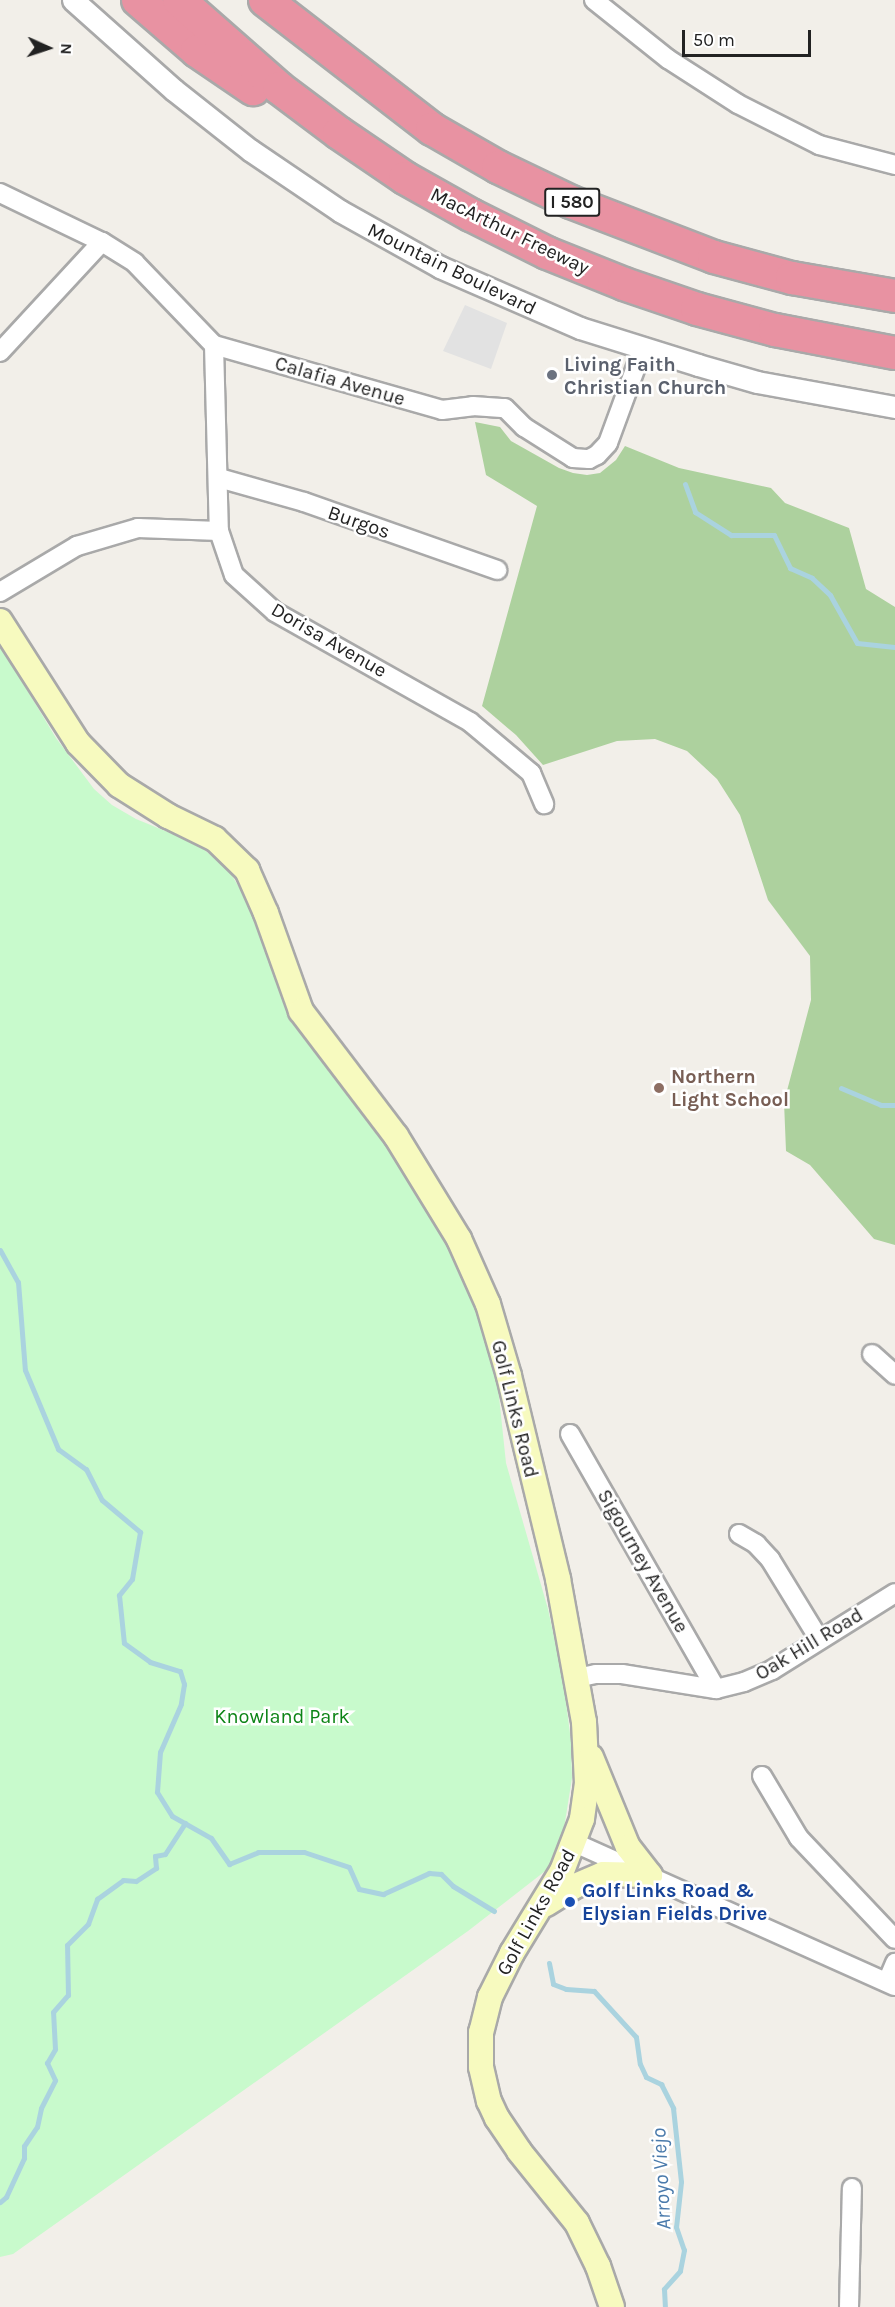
<!DOCTYPE html>
<html>
<head>
<meta charset="utf-8">
<style>
  body { margin:0 }
  #map { position:relative; width:895px; height:2307px; overflow:hidden; background:#f2efe9; font-family:Karla,sans-serif }
  div>[style] { position:absolute }
  .forest>* { inset:0; background:#add19e }
  .park>* { inset:0; background:#c8facc }
  .parking>* { inset:0; background:#e2e2e2 }
  .stream>* { height:5px; margin:-2.5px; padding:0 2.5px; transform-origin:2.5px; border-radius:2.5px; background:#aad3df }
  .roads { filter:drop-shadow(2px 0 #a9a9a9) drop-shadow(-2px 0 #a9a9a9) drop-shadow(0 2px #a9a9a9) drop-shadow(0 -2px #a9a9a9) }
  .minor>* { height:18px; margin:-9px; padding:0 9px; transform-origin:9px; border-radius:9px; background:#fff }
  .tertiary>* { height:21px; margin:-10.5px; padding:0 10.5px; transform-origin:10.5px; border-radius:10.5px; background:#fff }
  .secondary>* { height:24px; margin:-12px; padding:0 12px; transform-origin:12px; border-radius:12px; background:#f7fabf }
  .motorway>* { height:32px; margin:-16px; padding:0 16px; transform-origin:16px; border-radius:16px; background:#e892a2 }
  .dots>* { width:16px; height:16px; translate:-50% -50%; box-sizing:border-box; border:3px solid #fff; border-radius:50% }
  span { translate:-50% -50%; white-space:nowrap; text-align:center; line-height:1.15; -webkit-text-stroke:5px #fff; paint-order:stroke }
  .shield-label span { padding:2px 4px; background:#fff; border:2px solid; border-radius:4px; -webkit-text-stroke-width:0 }
  .shield-label { font-size:18px; color:#222; font-weight:700 }
  .street-label { font-size:20px; color:#222 }
  .worship-label { font-size:20px; color:#5b616d; font-weight:700 }
  .left { translate:0 -50%; text-align:left }
  .education-label { font-size:20px; color:#785e54; font-weight:700 }
  .park-label { font-size:20px; color:#0c8416 }
  .transit-label { font-size:20px; color:#164399; font-weight:700 }
  .water-label { font-size:21px; color:#4a7aab; font-style:italic }
  .north { position:absolute; left:18px; top:18px; width:60px; height:60px; -webkit-text-stroke:4px #fff; paint-order:stroke; rotate:93deg; font-size:16px; font-weight:700; line-height:24px; text-align:center; color:#222 }
  .north::after { content:''; display:block; margin:auto; width:21px; height:27px; background:#222; clip-path:polygon(50% 0,100% 100%,50% 72%,0 100%) }
  .scale { position:absolute; left:682px; top:30px; width:129px; height:27px; box-sizing:border-box; border:3px solid #222; border-top:0; padding-left:8px; font-size:18px; line-height:21px; white-space:nowrap; color:#222; -webkit-text-stroke:4px #fff; paint-order:stroke }
</style>
</head>
<body>
<div id="map">
  <div class="forest">
    <i style="clip-path:polygon(475px 422px,500px 427px,511px 441px,559px 468px,573px 473px,587px 475px,600px 473px,616px 460px,625px 446px,679px 468px,771px 488px,785px 503px,849px 528px,866px 589px,895px 607px,895px 1245px,874px 1239px,810px 1165px,786px 1151px,784px 1102px,811px 1000px,810px 956px,768px 900px,740px 815px,717px 779px,687px 751px,655px 739px,617px 741px,543px 765px,516px 735px,482px 706px,537px 506px,486px 475px)"></i>
  </div>
  <div class="park">
    <i style="clip-path:polygon(0 645px,56px 738px,94px 789px,112px 805px,136px 819px,197px 844px,228px 869px,254px 912px,295px 1026px,363px 1109px,452px 1248px,479px 1309px,496px 1368px,506px 1463px,548px 1609px,563px 1679px,571px 1741px,572px 1778px,562px 1841px,553px 1865px,468px 1931px,13px 2254px,0 2257px)"></i>
  </div>
  <div class="parking">
    <i style="clip-path:polygon(465px 305px,507px 323px,491px 369px,443px 351px)"></i>
  </div>
  <div class="stream">
    <i style="left:685px;top:484px;width:30px;rotate:70deg"></i>
    <i style="left:695px;top:512px;width:43px;rotate:32.6deg"></i>
    <i style="left:731px;top:535px;width:43px"></i>
    <i style="left:774px;top:535px;width:37px;rotate:64deg"></i>
    <i style="left:790px;top:568px;width:24px;rotate:24deg"></i>
    <i style="left:812px;top:578px;width:25px;rotate:43deg"></i>
    <i style="left:830px;top:595px;width:55px;rotate:60.6deg"></i>
    <i style="left:857px;top:643px;width:38px;rotate:6deg"></i>
    <i style="left:841px;top:1088px;width:43px;rotate:23deg"></i>
    <i style="left:881px;top:1105px;width:14px"></i>
    <i style="left:0;top:1250px;width:37px;rotate:61deg"></i>
    <i style="left:18px;top:1282px;width:88px;rotate:85.5deg"></i>
    <i style="left:25px;top:1370px;width:86px;rotate:67.3deg"></i>
    <i style="left:58px;top:1449px;width:34px;rotate:36deg"></i>
    <i style="left:86px;top:1469px;width:35px;rotate:63deg"></i>
    <i style="left:102px;top:1500px;width:50px;rotate:40.1deg"></i>
    <i style="left:140px;top:1532px;width:48px;rotate:99.7deg"></i>
    <i style="left:132px;top:1579px;width:21px;rotate:129deg"></i>
    <i style="left:119px;top:1595px;width:48px;rotate:84.1deg"></i>
    <i style="left:124px;top:1643px;width:32px;rotate:36deg"></i>
    <i style="left:150px;top:1662px;width:31px;rotate:17deg"></i>
    <i style="left:180px;top:1671px;width:14px;rotate:73deg"></i>
    <i style="left:184px;top:1684px;width:20px;rotate:99deg"></i>
    <i style="left:181px;top:1704px;width:52px;rotate:113.6deg"></i>
    <i style="left:160px;top:1752px;width:40px;rotate:94.3deg"></i>
    <i style="left:157px;top:1792px;width:28px;rotate:58deg"></i>
    <i style="left:172px;top:1816px;width:45px;rotate:29.4deg"></i>
    <i style="left:211px;top:1838px;width:32px;rotate:55deg"></i>
    <i style="left:229px;top:1864px;width:31px;rotate:-22deg"></i>
    <i style="left:258px;top:1852px;width:46px"></i>
    <i style="left:304px;top:1852px;width:47px;rotate:18.4deg"></i>
    <i style="left:349px;top:1867px;width:24px;rotate:66deg"></i>
    <i style="left:359px;top:1889px;width:25px;rotate:12deg"></i>
    <i style="left:383px;top:1894px;width:51px;rotate:-24.5deg"></i>
    <i style="left:429px;top:1873px;width:12px;rotate:5deg"></i>
    <i style="left:441px;top:1874px;width:17px;rotate:45deg"></i>
    <i style="left:453px;top:1886px;width:48px;rotate:31.4deg"></i>
    <i style="left:549px;top:1963px;width:21px;rotate:79deg"></i>
    <i style="left:553px;top:1984px;width:14px;rotate:21deg"></i>
    <i style="left:566px;top:1989px;width:28px;rotate:4deg"></i>
    <i style="left:594px;top:1991px;width:62px;rotate:47.6deg"></i>
    <i style="left:636px;top:2037px;width:27px;rotate:82deg"></i>
    <i style="left:640px;top:2064px;width:14px;rotate:65deg"></i>
    <i style="left:646px;top:2077px;width:17px;rotate:25deg"></i>
    <i style="left:661px;top:2084px;width:27px;rotate:63deg"></i>
    <i style="left:673px;top:2108px;width:74px;rotate:83.8deg"></i>
    <i style="left:681px;top:2182px;width:45px;rotate:96.3deg"></i>
    <i style="left:676px;top:2227px;width:24px;rotate:71deg"></i>
    <i style="left:684px;top:2250px;width:21px;rotate:101deg"></i>
    <i style="left:680px;top:2271px;width:24px;rotate:132deg"></i>
    <i style="left:664px;top:2289px;width:18px;rotate:87deg"></i>
    <i style="left:0;top:2202px;width:8px;rotate:-40deg"></i>
    <i style="left:6px;top:2197px;width:43px;rotate:-65.2deg"></i>
    <i style="left:24px;top:2158px;width:12px;rotate:-90deg"></i>
    <i style="left:24px;top:2146px;width:23px;rotate:-56deg"></i>
    <i style="left:37px;top:2127px;width:19px;rotate:-78deg"></i>
    <i style="left:41px;top:2108px;width:31px;rotate:-63deg"></i>
    <i style="left:55px;top:2080px;width:19px;rotate:-115deg"></i>
    <i style="left:47px;top:2063px;width:16px;rotate:-60deg"></i>
    <i style="left:55px;top:2049px;width:37px;rotate:-93deg"></i>
    <i style="left:53px;top:2012px;width:23px;rotate:-49deg"></i>
    <i style="left:68px;top:1995px;width:50px;rotate:-91.1deg"></i>
    <i style="left:67px;top:1945px;width:30px;rotate:-45deg"></i>
    <i style="left:88px;top:1924px;width:27px;rotate:-70deg"></i>
    <i style="left:97px;top:1899px;width:32px;rotate:-36deg"></i>
    <i style="left:123px;top:1880px;width:13px;rotate:4deg"></i>
    <i style="left:136px;top:1881px;width:24px;rotate:-33deg"></i>
    <i style="left:156px;top:1868px;width:12px;rotate:-95deg"></i>
    <i style="left:155px;top:1856px;width:10px;rotate:-11deg"></i>
    <i style="left:165px;top:1854px;width:37px;rotate:-57deg"></i>
  </div>
  <div class="roads">
    <div class="minor">
      <i style="left:594px;top:0;width:95px;rotate:38.6deg"></i>
      <i style="left:668px;top:59px;width:83px;rotate:32.7deg"></i>
      <i style="left:738px;top:104px;width:91px;rotate:26.8deg"></i>
      <i style="left:819px;top:145px;width:79px;rotate:14.7deg"></i>
      <i style="left:0;top:193px;width:113px;rotate:25.7deg"></i>
      <i style="left:102px;top:242px;width:39px;rotate:32deg"></i>
      <i style="left:135px;top:263px;width:114px;rotate:46.1deg"></i>
      <i style="left:214px;top:345px;width:237px;rotate:15.9deg"></i>
      <i style="left:442px;top:410px;width:31px;rotate:-7deg"></i>
      <i style="left:473px;top:406px;width:32px;rotate:4deg"></i>
      <i style="left:505px;top:408px;width:27px;rotate:45deg"></i>
      <i style="left:524px;top:427px;width:58px;rotate:32.3deg"></i>
      <i style="left:573px;top:458px;width:16px;rotate:4deg"></i>
      <i style="left:589px;top:459px;width:9px;rotate:-27deg"></i>
      <i style="left:597px;top:455px;width:16px;rotate:-47deg"></i>
      <i style="left:608px;top:443px;width:101px;rotate:-69.8deg"></i>
      <i style="left:214px;top:345px;width:186px;rotate:88.5deg"></i>
      <i style="left:219px;top:531px;width:46px;rotate:71.2deg"></i>
      <i style="left:234px;top:575px;width:55px;rotate:42.1deg"></i>
      <i style="left:275px;top:612px;width:224px;rotate:29.4deg"></i>
      <i style="left:470px;top:722px;width:80px;rotate:39.9deg"></i>
      <i style="left:531px;top:773px;width:34px;rotate:67deg"></i>
      <i style="left:0;top:352px;width:150px;rotate:-47.2deg"></i>
      <i style="left:219px;top:478px;width:88px;rotate:15.8deg"></i>
      <i style="left:304px;top:502px;width:205px;rotate:19.4deg"></i>
      <i style="left:0;top:592px;width:90px;rotate:-30.9deg"></i>
      <i style="left:77px;top:546px;width:64px;rotate:-16.4deg"></i>
      <i style="left:138px;top:528px;width:81px;rotate:2.1deg"></i>
      <i style="left:872px;top:1354px;width:31px;rotate:42deg"></i>
      <i style="left:570px;top:1434px;width:294px;rotate:60.2deg"></i>
      <i style="left:739px;top:1534px;width:20px;rotate:30deg"></i>
      <i style="left:756px;top:1544px;width:21px;rotate:47deg"></i>
      <i style="left:770px;top:1559px;width:94px;rotate:58.5deg"></i>
      <i style="left:577px;top:1678px;width:19px;rotate:-12deg"></i>
      <i style="left:596px;top:1674px;width:26px"></i>
      <i style="left:622px;top:1674px;width:95px;rotate:9.1deg"></i>
      <i style="left:716px;top:1689px;width:29px;rotate:-14deg"></i>
      <i style="left:744px;top:1682px;width:30px;rotate:-23deg"></i>
      <i style="left:772px;top:1670px;width:145px;rotate:-32deg"></i>
      <i style="left:762px;top:1776px;width:72px;rotate:59.2deg"></i>
      <i style="left:799px;top:1838px;width:139px;rotate:46.5deg"></i>
      <i style="left:575px;top:1843px;width:350px;rotate:24.1deg"></i>
      <i style="left:887px;top:1982px;width:21px;rotate:-67deg"></i>
      <i style="left:849px;top:2307px;width:119px;rotate:-88.6deg"></i>
    </div>
    <div class="tertiary">
      <i style="left:73px;top:0;width:135px;rotate:41.7deg"></i>
      <i style="left:174px;top:90px;width:97px;rotate:38.3deg"></i>
      <i style="left:250px;top:150px;width:109px;rotate:34.1deg"></i>
      <i style="left:340px;top:211px;width:115px;rotate:29.2deg"></i>
      <i style="left:440px;top:267px;width:153px;rotate:23.5deg"></i>
      <i style="left:580px;top:328px;width:124px;rotate:17.4deg"></i>
      <i style="left:698px;top:365px;width:61px;rotate:16.1deg"></i>
      <i style="left:757px;top:382px;width:140px;rotate:10.3deg"></i>
    </div>
    <div class="secondary">
      <i style="left:0;top:621px;width:145px;rotate:57.4deg"></i>
      <i style="left:78px;top:743px;width:59px;rotate:45.7deg"></i>
      <i style="left:119px;top:785px;width:58px;rotate:32.3deg"></i>
      <i style="left:168px;top:816px;width:52px;rotate:26.1deg"></i>
      <i style="left:215px;top:839px;width:45px;rotate:44.1deg"></i>
      <i style="left:247px;top:870px;width:47px;rotate:66.2deg"></i>
      <i style="left:266px;top:913px;width:104px;rotate:70.3deg"></i>
      <i style="left:301px;top:1011px;width:157px;rotate:52.8deg"></i>
      <i style="left:396px;top:1136px;width:121px;rotate:58.5deg"></i>
      <i style="left:459px;top:1239px;width:71px;rotate:66deg"></i>
      <i style="left:488px;top:1304px;width:75px;rotate:73.7deg"></i>
      <i style="left:509px;top:1376px;width:209px;rotate:76.4deg"></i>
      <i style="left:558px;top:1579px;width:145px;rotate:79.7deg"></i>
      <i style="left:584px;top:1722px;width:61px;rotate:87.2deg"></i>
      <i style="left:587px;top:1783px;width:36px;rotate:98deg"></i>
      <i style="left:582px;top:1819px;width:56px;rotate:111deg"></i>
      <i style="left:562px;top:1871px;width:96px;rotate:121.4deg"></i>
      <i style="left:512px;top:1953px;width:49px;rotate:116.6deg"></i>
      <i style="left:490px;top:1997px;width:36px;rotate:104deg"></i>
      <i style="left:481px;top:2032px;width:35px;rotate:90deg"></i>
      <i style="left:481px;top:2067px;width:35px;rotate:77deg"></i>
      <i style="left:489px;top:2101px;width:19px;rotate:65deg"></i>
      <i style="left:497px;top:2118px;width:40px;rotate:56deg"></i>
      <i style="left:519px;top:2151px;width:92px;rotate:51.1deg"></i>
      <i style="left:577px;top:2223px;width:48px;rotate:64deg"></i>
      <i style="left:598px;top:2266px;width:43px;rotate:71.1deg"></i>
      <i style="left:591px;top:1757px;width:97px;rotate:67.7deg"></i>
      <i style="left:628px;top:1847px;width:36px;rotate:52deg"></i>
      <i style="left:546px;top:1904px;width:34px;rotate:-32deg"></i>
      <i style="left:575px;top:1886px;width:30px;rotate:-23deg"></i>
      <i style="left:603px;top:1874px;width:47px;rotate:1.2deg"></i>
    </div>
    <div class="motorway">
      <i style="left:138px;top:0;width:78px;rotate:40.8deg"></i>
      <i style="left:197px;top:51px;width:68px;rotate:34.2deg"></i>
      <i style="left:179px;top:0;width:133px;rotate:41.3deg"></i>
      <i style="left:279px;top:88px;width:75px;rotate:36.9deg"></i>
      <i style="left:339px;top:133px;width:80px;rotate:34.3deg"></i>
      <i style="left:405px;top:178px;width:76px;rotate:29.3deg"></i>
      <i style="left:471px;top:215px;width:85px;rotate:26.6deg"></i>
      <i style="left:547px;top:253px;width:83px;rotate:21.9deg"></i>
      <i style="left:624px;top:284px;width:77px;rotate:18.9deg"></i>
      <i style="left:697px;top:309px;width:81px;rotate:15.1deg"></i>
      <i style="left:775px;top:330px;width:122px;rotate:10.9deg"></i>
      <i style="left:265px;top:0;width:211px;rotate:37.7deg"></i>
      <i style="left:432px;top:129px;width:76px;rotate:29.9deg"></i>
      <i style="left:498px;top:167px;width:81px;rotate:25.6deg"></i>
      <i style="left:571px;top:202px;width:153px;rotate:21deg"></i>
      <i style="left:714px;top:257px;width:81px;rotate:15.1deg"></i>
      <i style="left:792px;top:278px;width:105px;rotate:9.9deg"></i>
    </div>
  </div>
  <div class="dots">
    <i style="left:552px;top:375px;background:#6b7280"></i>
    <i style="left:659px;top:1088px;background:#8d6e63"></i>
    <i style="left:570px;top:1902px;background:#1a4fb4"></i>
  </div>
  <div class="shield-label">
    <span style="left:572px;top:202px">I 580</span>
  </div>
  <div class="street-label">
    <span style="left:510px;top:231px;rotate:26deg">MacArthur Freeway</span>
    <span style="left:452px;top:269px;rotate:26deg">Mountain Boulevard</span>
    <span style="left:340px;top:381px;rotate:16deg">Calafia Avenue</span>
    <span style="left:359px;top:522px;rotate:19deg">Burgos</span>
    <span style="left:329px;top:640px;rotate:30deg">Dorisa Avenue</span>
    <span style="left:515px;top:1409px;rotate:76deg">Golf Links Road</span>
    <span style="left:643px;top:1561px;rotate:60deg">Sigourney Avenue</span>
    <span style="left:809px;top:1644px;rotate:-31deg">Oak Hill Road</span>
    <span style="left:536px;top:1912px;rotate:-61deg">Golf Links Road</span>
  </div>
  <div class="worship-label">
    <span class="left" style="left:564px;top:376px">Living Faith<br>Christian Church</span>
  </div>
  <div class="education-label">
    <span class="left" style="left:671px;top:1088px">Northern<br>Light School</span>
  </div>
  <div class="park-label">
    <span style="left:282px;top:1716px">Knowland Park</span>
  </div>
  <div class="transit-label">
    <span class="left" style="left:582px;top:1902px">Golf Links Road &amp;<br>Elysian Fields Drive</span>
  </div>
  <div class="water-label">
    <span style="left:661px;top:2179px;rotate:-93deg">Arroyo Viejo</span>
  </div>
  <div class="north">N</div>
  <div class="scale">50 m</div>
</div>
</body>
</html>
